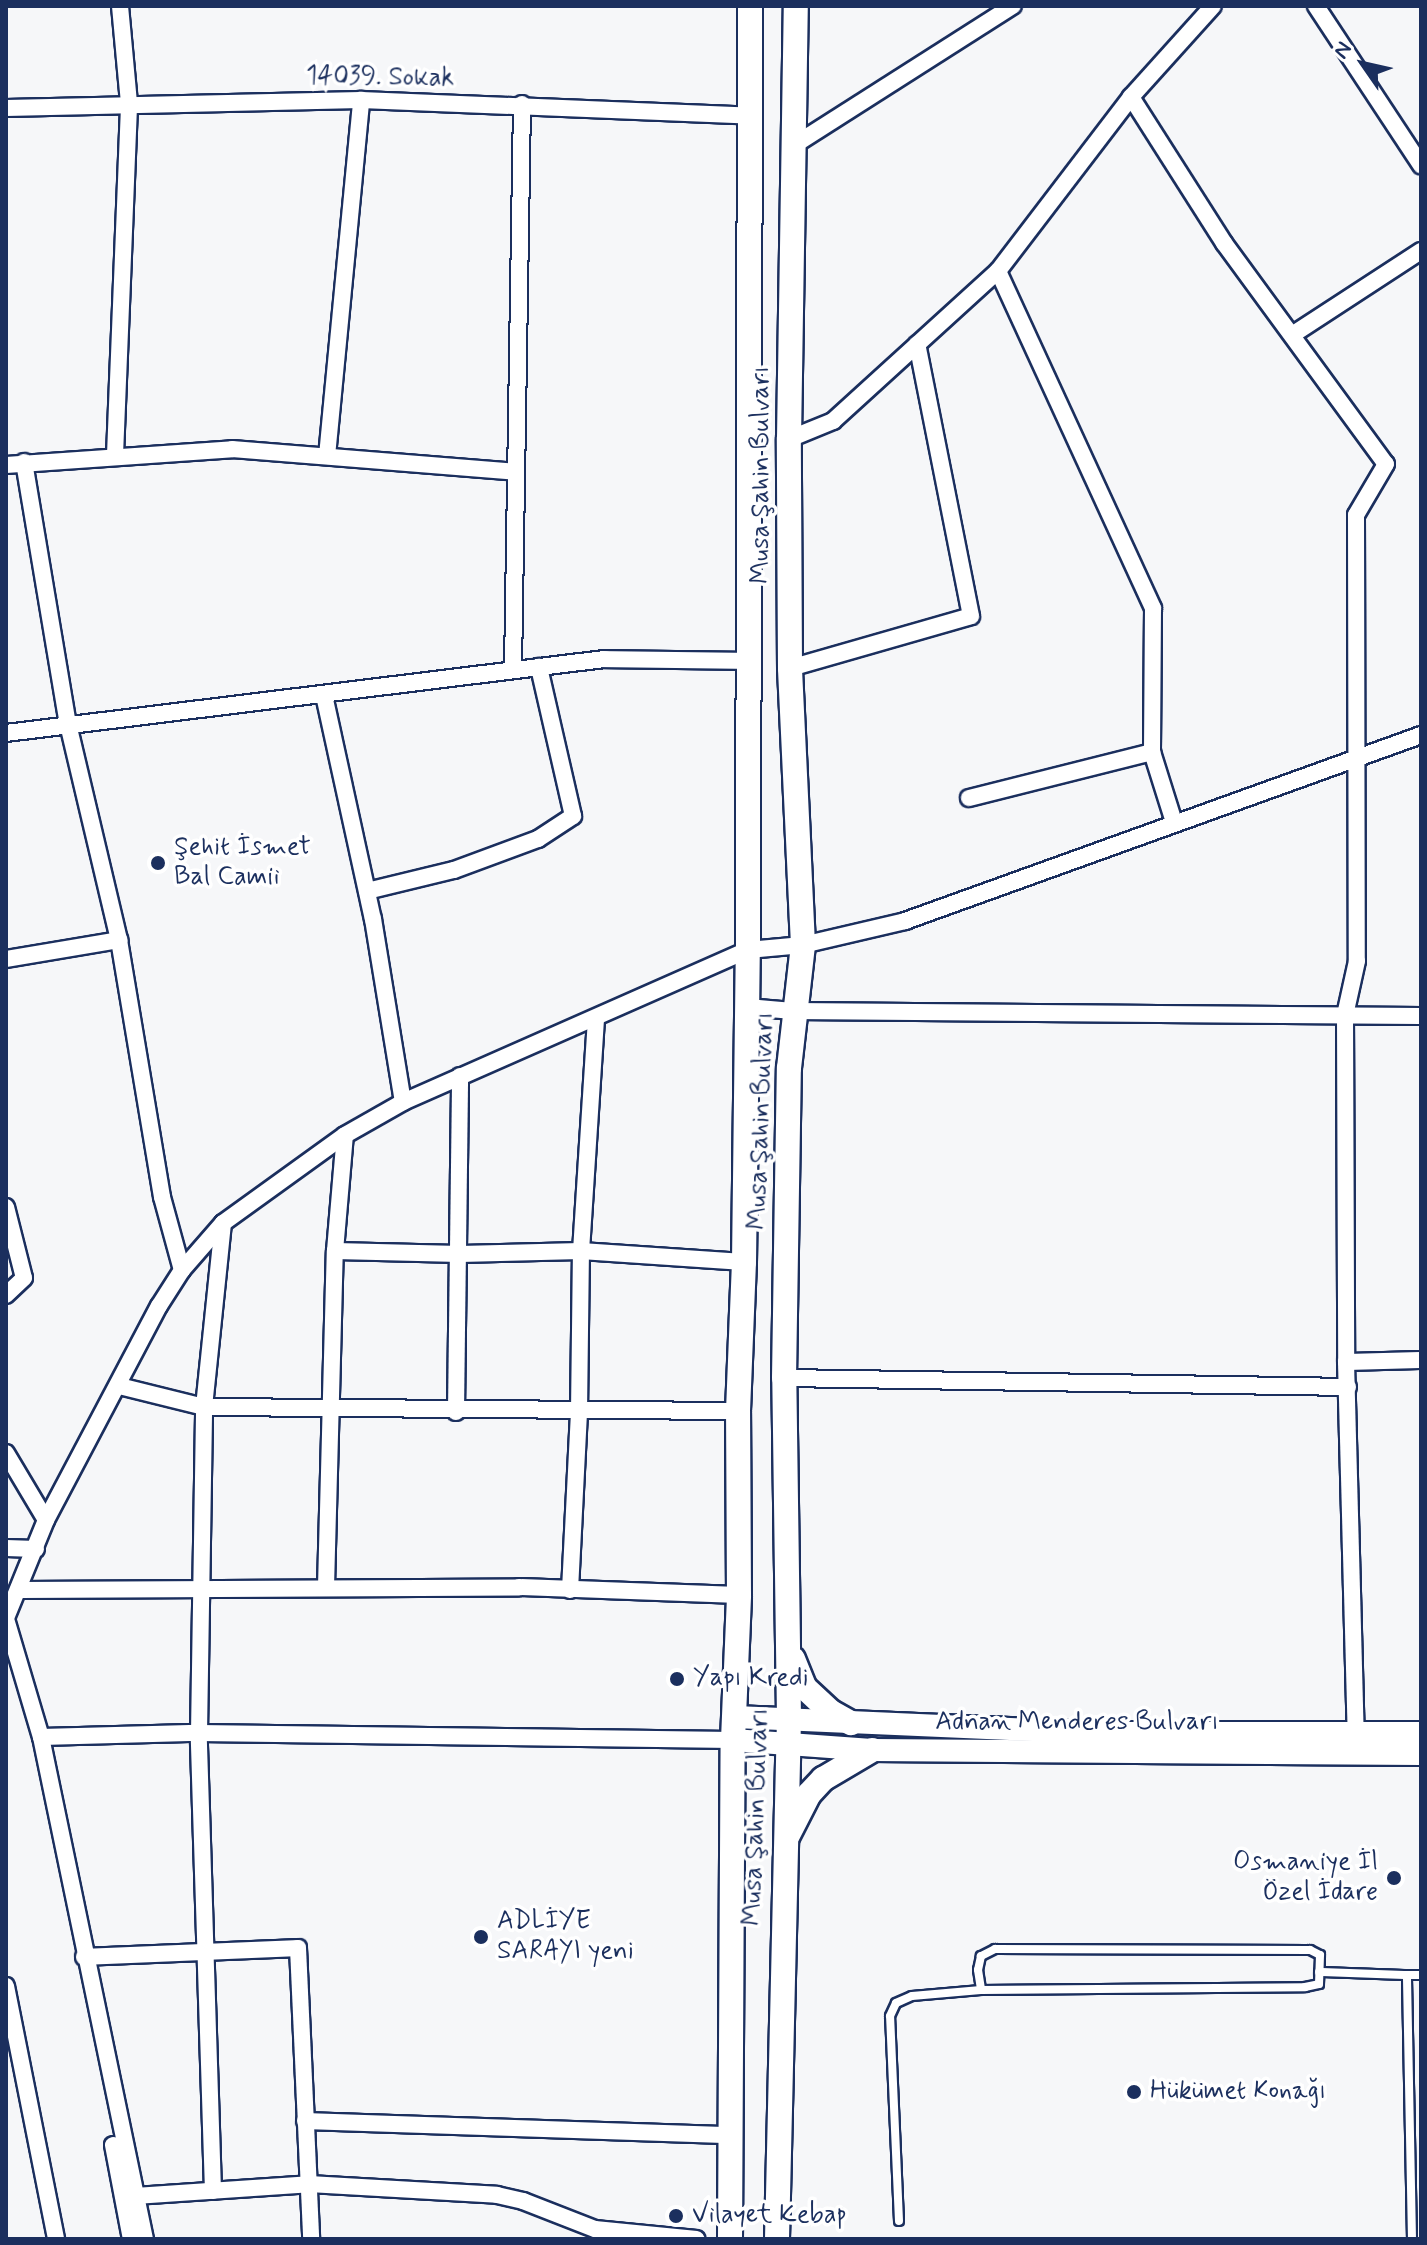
<!DOCTYPE html>
<html>
<head>
<meta charset="utf-8">
<style>
  body { margin:0 }
  #map { position:relative; width:1427px; height:2245px; overflow:hidden; background:#f6f7f9; font-family:Mynerve,sans-serif }
  div>[style] { position:absolute }
  .roads { filter:drop-shadow(2px 0 #1b2f5e) drop-shadow(-2px 0 #1b2f5e) drop-shadow(0 2px #1b2f5e) drop-shadow(0 -2px #1b2f5e) }
  .lane>* { height:8px; margin:-4px; padding:0 4px; transform-origin:4px; border-radius:4px; background:#fff }
  .street>* { height:16px; margin:-8px; padding:0 8px; transform-origin:8px; border-radius:8px; background:#fff }
  .secondary>* { height:22px; margin:-11px; padding:0 11px; transform-origin:11px; border-radius:11px; background:#fff }
  .primary>* { height:24px; margin:-12px; padding:0 12px; transform-origin:12px; border-radius:12px; background:#fff }
  .dots>* { width:22px; height:22px; translate:-50% -50%; box-sizing:border-box; border:4px solid #fff; border-radius:50% }
  span { translate:-50% -50%; white-space:nowrap; text-align:center; line-height:1.15; -webkit-text-stroke:7px #fff; paint-order:stroke }
  .street-label { font-size:26px; color:#1b2f5e }
  .poi-label { font-size:26px; color:#1b2f5e }
  .left { translate:0 -50%; text-align:left }
  .right { translate:-100% -50%; text-align:right }
  .frame { position:absolute; inset:0; border:8px solid #1b2f5e; pointer-events:none }
  .north { position:absolute; left:1323px; top:24px; width:80px; height:80px; -webkit-text-stroke:6px #fff; paint-order:stroke; rotate:304deg; font-size:22px; font-weight:700; line-height:32px; text-align:center; color:#1b2f5e }
  .north::after { content:''; display:block; margin:auto; width:28px; height:36px; background:#1b2f5e; clip-path:polygon(50% 0,100% 100%,50% 72%,0 100%) }
</style>
</head>
<body>
<div id="map">
  <div class="roads">
    <div class="lane">
      <i style="left:1319px;top:1972px;width:88px;rotate:2deg"></i>
      <i style="left:899px;top:2221px;width:205px;rotate:-92.5deg"></i>
      <i style="left:890px;top:2016px;width:14px;rotate:-65deg"></i>
      <i style="left:896px;top:2003px;width:17px;rotate:-24deg"></i>
      <i style="left:912px;top:1996px;width:69px;rotate:-5deg"></i>
      <i style="left:981px;top:1990px;width:324px;rotate:-0.5deg"></i>
      <i style="left:1305px;top:1987px;width:14px;rotate:-12deg"></i>
      <i style="left:1319px;top:1984px;width:29px;rotate:-88deg"></i>
      <i style="left:1320px;top:1955px;width:11px;rotate:-153deg"></i>
      <i style="left:1310px;top:1950px;width:315px;rotate:-179.8deg"></i>
      <i style="left:995px;top:1949px;width:16px;rotate:153deg"></i>
      <i style="left:981px;top:1956px;width:14px;rotate:102deg"></i>
      <i style="left:978px;top:1970px;width:20px;rotate:81deg"></i>
      <i style="left:1412px;top:2239px;width:264px;rotate:-91.1deg"></i>
      <i style="left:1407px;top:1975px;width:14px"></i>
    </div>
    <div class="street">
      <i style="left:1316px;top:6px;width:191px;rotate:56.6deg"></i>
      <i style="left:1131px;top:97px;width:173px;rotate:57.5deg"></i>
      <i style="left:1224px;top:243px;width:274px;rotate:53.8deg"></i>
      <i style="left:1386px;top:464px;width:59px;rotate:120.5deg"></i>
      <i style="left:1356px;top:515px;width:446px;rotate:89.9deg"></i>
      <i style="left:1357px;top:961px;width:55px;rotate:102.5deg"></i>
      <i style="left:1345px;top:1015px;width:347px;rotate:89.8deg"></i>
      <i style="left:1346px;top:1362px;width:370px;rotate:88.5deg"></i>
      <i style="left:6px;top:108px;width:355px;rotate:-1.3deg"></i>
      <i style="left:361px;top:100px;width:392px;rotate:2.3deg"></i>
      <i style="left:796px;top:144px;width:257px;rotate:-32.5deg"></i>
      <i style="left:998px;top:271px;width:371px;rotate:65.3deg"></i>
      <i style="left:1153px;top:608px;width:144px;rotate:90.4deg"></i>
      <i style="left:1152px;top:752px;width:73px;rotate:72.6deg"></i>
      <i style="left:1292px;top:335px;width:154px;rotate:-33.1deg"></i>
      <i style="left:789px;top:439px;width:48px;rotate:-22.2deg"></i>
      <i style="left:833px;top:421px;width:223px;rotate:-42.3deg"></i>
      <i style="left:998px;top:271px;width:219px;rotate:-52.6deg"></i>
      <i style="left:1131px;top:97px;width:122px;rotate:-48deg"></i>
      <i style="left:115px;top:455px;width:352px;rotate:-87.7deg"></i>
      <i style="left:129px;top:103px;width:97px;rotate:-95.3deg"></i>
      <i style="left:327px;top:456px;width:358px;rotate:-84.5deg"></i>
      <i style="left:24px;top:462px;width:266px;rotate:80.5deg"></i>
      <i style="left:68px;top:724px;width:222px;rotate:76.7deg"></i>
      <i style="left:119px;top:940px;width:261px;rotate:80.5deg"></i>
      <i style="left:162px;top:1197px;width:76px;rotate:74.7deg"></i>
      <i style="left:6px;top:465px;width:227px;rotate:-4deg"></i>
      <i style="left:232px;top:449px;width:285px;rotate:4.6deg"></i>
      <i style="left:790px;top:668px;width:188px;rotate:-16deg"></i>
      <i style="left:971px;top:616px;width:277px;rotate:-101.2deg"></i>
      <i style="left:513px;top:670px;width:566px;rotate:-89.09deg"></i>
      <i style="left:324px;top:695px;width:229px;rotate:77.7deg"></i>
      <i style="left:373px;top:919px;width:185px;rotate:80.7deg"></i>
      <i style="left:6px;top:733px;width:603px;rotate:-7.05deg"></i>
      <i style="left:604px;top:659px;width:143px;rotate:0.8deg"></i>
      <i style="left:969px;top:798px;width:189px;rotate:-14.1deg"></i>
      <i style="left:367px;top:891px;width:89px;rotate:-13.6deg"></i>
      <i style="left:454px;top:870px;width:90px;rotate:-20.3deg"></i>
      <i style="left:538px;top:839px;width:42px;rotate:-33.3deg"></i>
      <i style="left:573px;top:816px;width:153px;rotate:-102.9deg"></i>
      <i style="left:6px;top:959px;width:115px;rotate:-9.5deg"></i>
      <i style="left:747px;top:1007px;width:46px;rotate:5deg"></i>
      <i style="left:793px;top:1011px;width:628px;rotate:0.46deg"></i>
      <i style="left:6px;top:1207px;width:73px;rotate:75.8deg"></i>
      <i style="left:24px;top:1278px;width:25px;rotate:137deg"></i>
      <i style="left:335px;top:1251px;width:125px;rotate:1.4deg"></i>
      <i style="left:460px;top:1254px;width:121px;rotate:-1.4deg"></i>
      <i style="left:581px;top:1251px;width:163px;rotate:3.9deg"></i>
      <i style="left:1346px;top:1362px;width:75px;rotate:-1.5deg"></i>
      <i style="left:784px;top:1378px;width:564px;rotate:0.91deg"></i>
      <i style="left:119px;top:1386px;width:88px;rotate:13.9deg"></i>
      <i style="left:204px;top:1407px;width:534px;rotate:0.43deg"></i>
      <i style="left:456px;top:1412px;width:336px;rotate:-89.3deg"></i>
      <i style="left:6px;top:1453px;width:78px;rotate:59.2deg"></i>
      <i style="left:6px;top:1548px;width:30px;rotate:2deg"></i>
      <i style="left:326px;top:1587px;width:336px;rotate:-88.5deg"></i>
      <i style="left:335px;top:1251px;width:116px;rotate:-85.1deg"></i>
      <i style="left:20px;top:1590px;width:499px;rotate:-0.3deg"></i>
      <i style="left:519px;top:1587px;width:220px;rotate:2.1deg"></i>
      <i style="left:570px;top:1590px;width:178px;rotate:-87.1deg"></i>
      <i style="left:579px;top:1412px;width:161px;rotate:-89.3deg"></i>
      <i style="left:581px;top:1251px;width:232px;rotate:-86.3deg"></i>
      <i style="left:6px;top:1618px;width:106px;rotate:-67.8deg"></i>
      <i style="left:46px;top:1520px;width:242px;rotate:-62.2deg"></i>
      <i style="left:159px;top:1306px;width:43px;rotate:-57.4deg"></i>
      <i style="left:182px;top:1270px;width:62px;rotate:-48.9deg"></i>
      <i style="left:223px;top:1223px;width:150px;rotate:-35.8deg"></i>
      <i style="left:345px;top:1135px;width:67px;rotate:-29.6deg"></i>
      <i style="left:403px;top:1102px;width:377px;rotate:-23.8deg"></i>
      <i style="left:748px;top:950px;width:55px;rotate:-5.2deg"></i>
      <i style="left:803px;top:945px;width:105px;rotate:-13.2deg"></i>
      <i style="left:905px;top:921px;width:548px;rotate:-19.82deg"></i>
      <i style="left:6px;top:1619px;width:123px;rotate:73.5deg"></i>
      <i style="left:41px;top:1737px;width:513px;rotate:78.3deg"></i>
      <i style="left:41px;top:1737px;width:158px;rotate:-1.5deg"></i>
      <i style="left:199px;top:1733px;width:534px;rotate:0.75deg"></i>
      <i style="left:84px;top:1957px;width:214px;rotate:-2.4deg"></i>
      <i style="left:298px;top:1948px;width:291px;rotate:87.4deg"></i>
      <i style="left:6px;top:1986px;width:258px;rotate:78.8deg"></i>
      <i style="left:305px;top:2121px;width:426px;rotate:1.9deg"></i>
      <i style="left:113px;top:2145px;width:96px;rotate:79.2deg"></i>
      <i style="left:213px;top:2191px;width:458px;rotate:-91.8deg"></i>
      <i style="left:199px;top:1733px;width:326px;rotate:-89.1deg"></i>
      <i style="left:204px;top:1407px;width:185px;rotate:-84.1deg"></i>
      <i style="left:135px;top:2196px;width:174px;rotate:-3.9deg"></i>
      <i style="left:309px;top:2184px;width:188px;rotate:3.3deg"></i>
      <i style="left:497px;top:2195px;width:27px;rotate:13deg"></i>
      <i style="left:523px;top:2201px;width:77px;rotate:21.3deg"></i>
      <i style="left:595px;top:2229px;width:102px;rotate:5.6deg"></i>
    </div>
    <div class="secondary">
      <i style="left:735px;top:1717px;width:367px;rotate:2.5deg"></i>
      <i style="left:1102px;top:1733px;width:319px"></i>
      <i style="left:733px;top:1740px;width:139px;rotate:4.1deg"></i>
      <i style="left:872px;top:1750px;width:549px;rotate:0.42deg"></i>
    </div>
    <div class="primary">
      <i style="left:793px;top:1659px;width:31px;rotate:68deg"></i>
      <i style="left:805px;top:1688px;width:35px;rotate:43deg"></i>
      <i style="left:831px;top:1712px;width:23px;rotate:29deg"></i>
      <i style="left:788px;top:1835px;width:46px;rotate:-62.9deg"></i>
      <i style="left:809px;top:1794px;width:21px;rotate:-47deg"></i>
      <i style="left:823px;top:1779px;width:57px;rotate:-30.6deg"></i>
      <i style="left:730px;top:2239px;width:499px;rotate:-89.7deg"></i>
      <i style="left:733px;top:1740px;width:145px;rotate:-87.6deg"></i>
      <i style="left:739px;top:1595px;width:184px;rotate:-90.3deg"></i>
      <i style="left:738px;top:1411px;width:149px;rotate:-87.7deg"></i>
      <i style="left:744px;top:1262px;width:312px;rotate:-89.3deg"></i>
      <i style="left:748px;top:950px;width:944px;rotate:-89.88deg"></i>
      <i style="left:777px;top:2239px;width:522px;rotate:-88.68deg"></i>
      <i style="left:789px;top:1717px;width:339px;rotate:-90.8deg"></i>
      <i style="left:784px;top:1378px;width:310px;rotate:-89.1deg"></i>
      <i style="left:789px;top:1068px;width:124px;rotate:-83.5deg"></i>
      <i style="left:803px;top:945px;width:277px;rotate:-92.7deg"></i>
      <i style="left:790px;top:668px;width:229px;rotate:-90.3deg"></i>
      <i style="left:789px;top:439px;width:433px;rotate:-89.1deg"></i>
    </div>
  </div>
  <div class="dots">
    <i style="left:158px;top:863px;background:#1b2f5e"></i>
    <i style="left:677px;top:1679px;background:#1b2f5e"></i>
    <i style="left:1394px;top:1878px;background:#1b2f5e"></i>
    <i style="left:481px;top:1937px;background:#1b2f5e"></i>
    <i style="left:1134px;top:2092px;background:#1b2f5e"></i>
    <i style="left:676px;top:2216px;background:#1b2f5e"></i>
  </div>
  <div class="street-label">
    <span style="left:380px;top:78px;rotate:1deg">14039. Sokak</span>
    <span style="left:762px;top:475px;rotate:-90deg">Musa Şahin Bulvarı</span>
    <span style="left:762px;top:1121px;rotate:-88deg">Musa Şahin Bulvarı</span>
    <span style="left:1077px;top:1723px">Adnan Menderes Bulvarı</span>
    <span style="left:757px;top:1817px;rotate:-88deg">Musa Şahin Bulvarı</span>
  </div>
  <div class="poi-label">
    <span class="left" style="left:174px;top:863px">Şehit İsmet<br>Bal Camii</span>
    <span class="left" style="left:693px;top:1679px">Yapı Kredi</span>
    <span class="right" style="left:1378px;top:1878px">Osmaniye İl<br>Özel İdare</span>
    <span class="left" style="left:497px;top:1937px">ADLİYE<br>SARAYI yeni</span>
    <span class="left" style="left:1150px;top:2092px">Hükümet Konağı</span>
    <span class="left" style="left:692px;top:2216px">Vilayet Kebap</span>
  </div>
  <div class="frame"></div>
  <div class="north">N</div>
</div>
</body>
</html>
